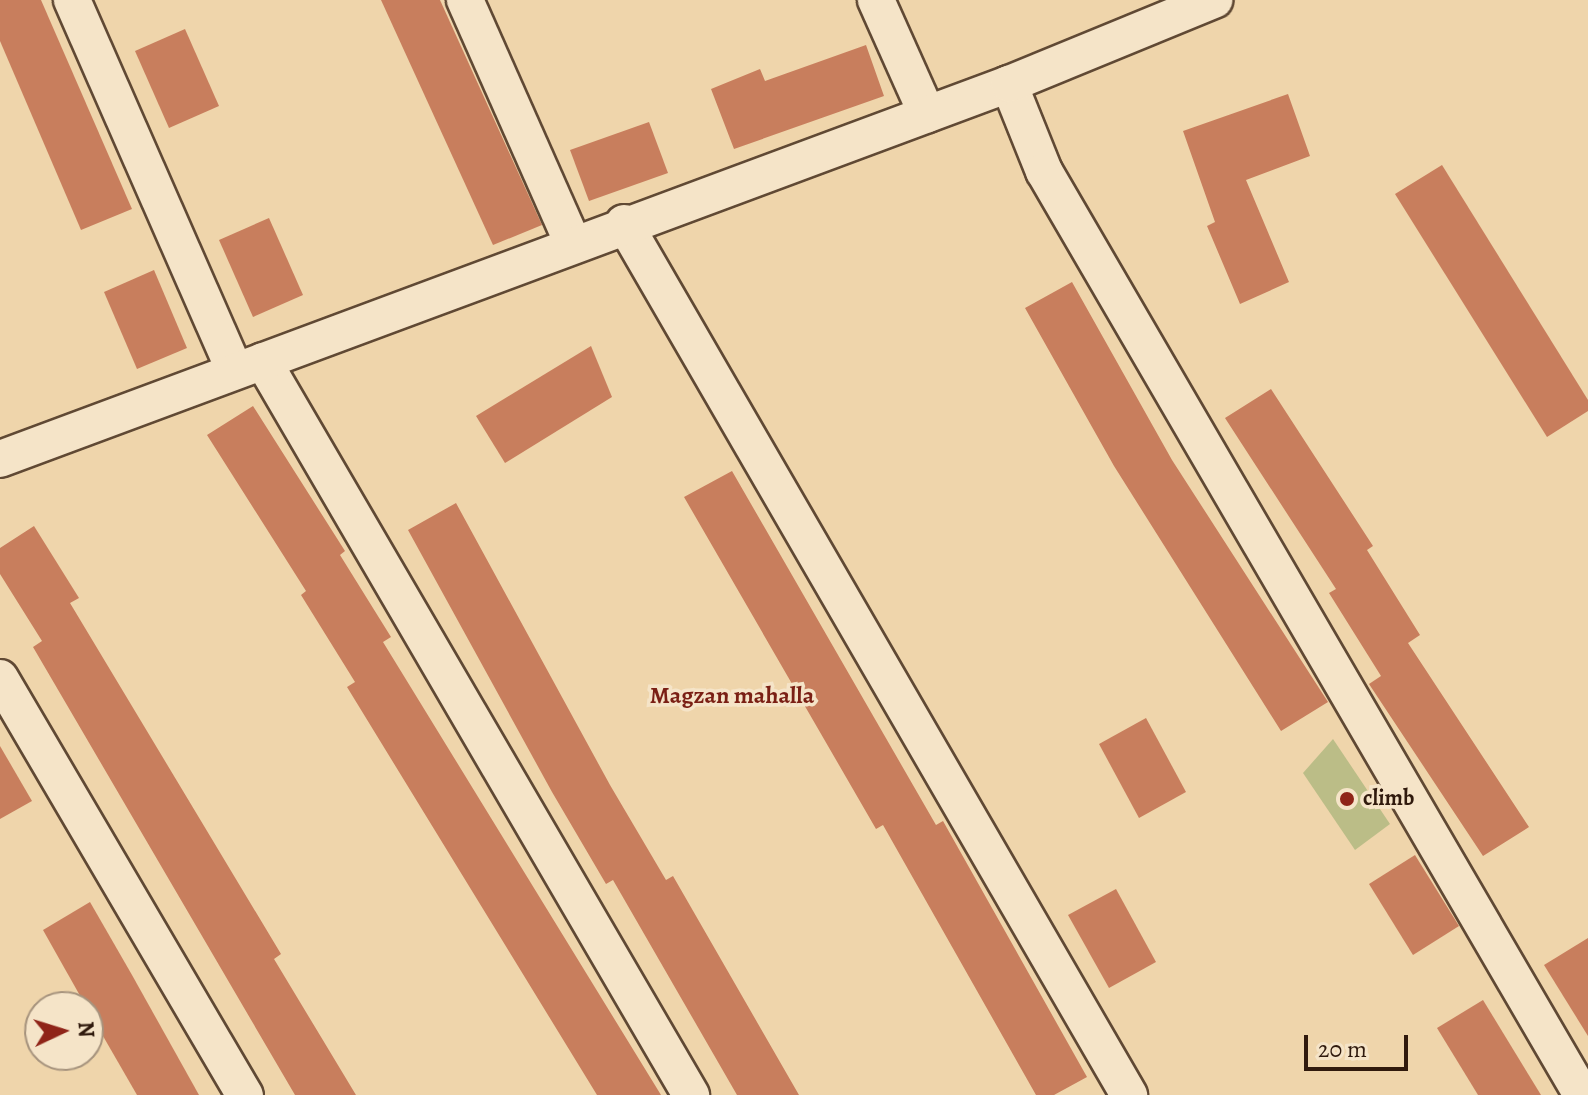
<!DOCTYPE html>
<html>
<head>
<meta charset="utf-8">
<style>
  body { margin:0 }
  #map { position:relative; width:1588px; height:1095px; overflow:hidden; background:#efd5ab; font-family:Alegreya,serif }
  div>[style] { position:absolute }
  .green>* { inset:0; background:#bbbd87 }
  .building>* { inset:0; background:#c87e5d }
  .roads { filter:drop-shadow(2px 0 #604934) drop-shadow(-2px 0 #604934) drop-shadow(0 2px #604934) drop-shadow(0 -2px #604934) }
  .minor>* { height:36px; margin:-18px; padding:0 18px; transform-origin:18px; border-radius:18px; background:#f5e4c8 }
  .dots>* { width:22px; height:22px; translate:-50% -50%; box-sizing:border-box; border:4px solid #f5e4c8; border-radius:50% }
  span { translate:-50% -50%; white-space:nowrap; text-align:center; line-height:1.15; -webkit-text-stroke:7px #f5e4c8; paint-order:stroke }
  .poi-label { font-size:22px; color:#301a0d; font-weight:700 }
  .left { translate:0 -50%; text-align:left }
  .neighbourhood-label { font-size:24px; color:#7a1f14; font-weight:700 }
  .north { position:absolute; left:24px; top:991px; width:80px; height:80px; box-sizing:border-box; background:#f5e4c8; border:2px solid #a6937d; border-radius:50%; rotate:86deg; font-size:22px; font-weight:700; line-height:32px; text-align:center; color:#301a0d }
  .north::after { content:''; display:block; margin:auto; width:28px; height:36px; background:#8f2418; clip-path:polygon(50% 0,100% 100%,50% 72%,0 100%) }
  .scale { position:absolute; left:1304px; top:1035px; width:104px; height:36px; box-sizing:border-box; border:4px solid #301a0d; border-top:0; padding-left:10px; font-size:24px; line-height:28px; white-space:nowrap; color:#301a0d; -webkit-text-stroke:6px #f5e4c8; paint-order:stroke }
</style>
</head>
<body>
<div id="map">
  <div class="green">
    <i style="clip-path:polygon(1333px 739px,1390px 824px,1355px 850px,1303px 773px)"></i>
  </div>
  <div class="building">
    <i style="clip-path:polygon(0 0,41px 0,132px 209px,81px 230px,0 41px)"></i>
    <i style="clip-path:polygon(381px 0,440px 0,542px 225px,493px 245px)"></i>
    <i style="clip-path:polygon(185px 29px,219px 106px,169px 128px,135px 51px)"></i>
    <i style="clip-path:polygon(866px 45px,884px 96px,734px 149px,711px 89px,760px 69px,765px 81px)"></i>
    <i style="clip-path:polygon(1288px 94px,1310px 156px,1246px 180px,1289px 282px,1240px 304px,1207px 226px,1215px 222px,1183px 131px)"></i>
    <i style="clip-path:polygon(649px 122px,668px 173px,589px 201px,570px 150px)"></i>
    <i style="clip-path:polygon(1442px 165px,1588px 400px,1588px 411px,1547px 437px,1395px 194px)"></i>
    <i style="clip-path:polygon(269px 218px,303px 295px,253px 317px,219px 240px)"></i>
    <i style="clip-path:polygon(154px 270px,187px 348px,137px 369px,104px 292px)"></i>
    <i style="clip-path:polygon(1072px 282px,1172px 460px,1328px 702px,1281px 731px,1114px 466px,1025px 308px)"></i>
    <i style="clip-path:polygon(591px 346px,612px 397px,505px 463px,476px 416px)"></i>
    <i style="clip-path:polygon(1271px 389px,1373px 546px,1367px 550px,1420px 635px,1408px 643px,1529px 827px,1483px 856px,1369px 684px,1381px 676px,1329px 593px,1336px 589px,1225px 418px)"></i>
    <i style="clip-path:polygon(253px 406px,345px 551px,340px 555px,391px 637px,383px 642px,661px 1095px,597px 1095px,347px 687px,355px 682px,301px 595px,306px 591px,207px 435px)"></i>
    <i style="clip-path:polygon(732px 471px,936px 825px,943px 821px,1087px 1077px,1054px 1095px,1036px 1095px,883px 825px,876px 829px,684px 497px)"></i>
    <i style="clip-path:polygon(456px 503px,610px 785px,666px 880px,673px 876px,799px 1095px,737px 1095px,613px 880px,606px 884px,552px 792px,408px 530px)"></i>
    <i style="clip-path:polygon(34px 526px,79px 598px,70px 603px,281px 954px,274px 959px,356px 1095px,295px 1095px,33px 647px,42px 641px,0 574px,0 548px)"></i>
    <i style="clip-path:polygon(1146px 718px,1186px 792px,1139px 818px,1099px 744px)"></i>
    <i style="clip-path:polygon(0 746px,32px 801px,0 819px)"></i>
    <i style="clip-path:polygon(1415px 855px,1459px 926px,1413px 955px,1369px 884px)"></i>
    <i style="clip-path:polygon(1116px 889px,1156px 962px,1109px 988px,1068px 915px)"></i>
    <i style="clip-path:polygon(90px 902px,132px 975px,199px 1095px,137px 1095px,92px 1017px,43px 930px)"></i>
    <i style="clip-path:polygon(1588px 938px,1588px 1036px,1544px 965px)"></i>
    <i style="clip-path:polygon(1483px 1000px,1541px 1095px,1478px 1095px,1437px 1028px)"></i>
  </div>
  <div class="roads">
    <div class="minor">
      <i style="left:72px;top:0;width:405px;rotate:66.3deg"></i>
      <i style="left:465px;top:0;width:264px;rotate:66.1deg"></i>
      <i style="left:876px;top:0;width:125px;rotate:65.9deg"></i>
      <i style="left:1009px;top:84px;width:94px;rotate:68.1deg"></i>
      <i style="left:1044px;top:171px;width:1069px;rotate:59.79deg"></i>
      <i style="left:624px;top:223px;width:1008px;rotate:59.92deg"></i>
      <i style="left:263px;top:361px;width:850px;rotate:59.75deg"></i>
      <i style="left:0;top:459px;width:1076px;rotate:-20.39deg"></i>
      <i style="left:1009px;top:84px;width:222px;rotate:-22.3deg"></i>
      <i style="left:0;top:678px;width:484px;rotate:59.6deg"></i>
    </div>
  </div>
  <div class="dots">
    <i style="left:1347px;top:799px;background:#8f2418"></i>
  </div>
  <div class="poi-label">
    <span class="left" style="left:1363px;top:799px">climb</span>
  </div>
  <div class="neighbourhood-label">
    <span style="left:732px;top:696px">Magzan mahalla</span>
  </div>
  <div class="north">N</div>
  <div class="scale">20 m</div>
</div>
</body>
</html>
